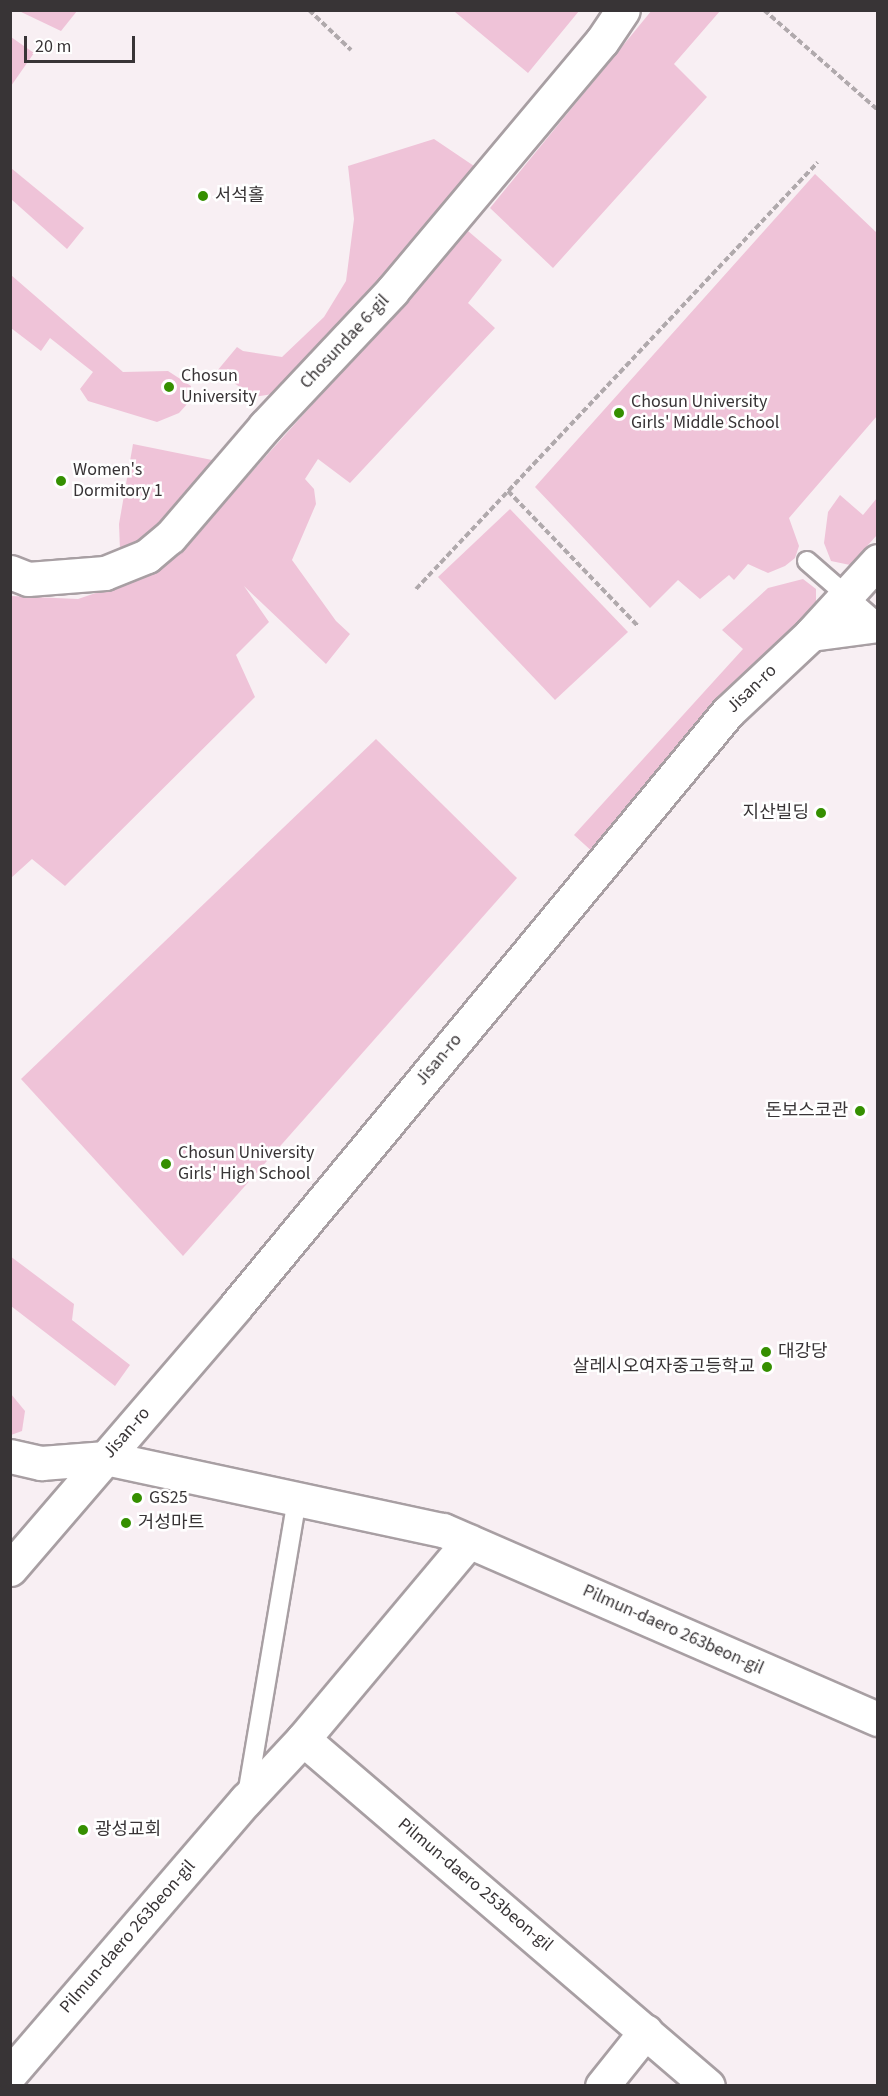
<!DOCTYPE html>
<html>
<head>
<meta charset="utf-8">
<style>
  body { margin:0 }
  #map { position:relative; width:888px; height:2096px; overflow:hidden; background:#f8eff3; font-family:"Source Sans 3","Noto Sans KR",sans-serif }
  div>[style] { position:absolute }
  .green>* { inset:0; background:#efc3d8 }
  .path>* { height:4px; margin-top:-2px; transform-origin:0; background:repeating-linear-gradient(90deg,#b0a9ac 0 6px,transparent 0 9px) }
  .roads { filter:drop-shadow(2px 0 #a89fa3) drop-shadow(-2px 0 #a89fa3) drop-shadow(0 2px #a89fa3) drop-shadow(0 -2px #a89fa3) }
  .lane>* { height:18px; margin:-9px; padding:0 9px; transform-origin:9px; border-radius:9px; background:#fff }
  .street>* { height:33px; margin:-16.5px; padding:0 16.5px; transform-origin:16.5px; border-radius:16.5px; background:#fff }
  .secondary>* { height:33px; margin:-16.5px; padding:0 16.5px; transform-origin:16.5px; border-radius:16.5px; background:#fff }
  .dots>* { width:16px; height:16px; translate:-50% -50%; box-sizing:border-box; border:3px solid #fff; border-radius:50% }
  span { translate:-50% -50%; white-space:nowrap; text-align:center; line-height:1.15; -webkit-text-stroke:5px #fff; paint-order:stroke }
  .poi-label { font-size:18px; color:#383436 }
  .left { translate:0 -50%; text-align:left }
  .right { translate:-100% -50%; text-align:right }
  .street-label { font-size:18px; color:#383436 }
  .frame { position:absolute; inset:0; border:12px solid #383436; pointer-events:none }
  .scale { position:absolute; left:24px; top:36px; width:111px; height:27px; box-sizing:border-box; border:3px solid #383436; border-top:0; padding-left:8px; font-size:18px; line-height:21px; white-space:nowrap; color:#383436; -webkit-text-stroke:4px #fff; paint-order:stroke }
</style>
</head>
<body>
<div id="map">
  <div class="green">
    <i style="clip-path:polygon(652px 10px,720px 11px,674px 64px,707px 97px,553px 268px,490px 208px)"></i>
    <i style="clip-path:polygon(19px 11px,77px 11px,61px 31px)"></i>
    <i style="clip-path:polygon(456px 11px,456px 10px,579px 11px,528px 73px,455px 12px)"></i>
    <i style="clip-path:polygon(11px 37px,34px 53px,11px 86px)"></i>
    <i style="clip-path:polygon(434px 139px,474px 166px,472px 182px,285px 392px,254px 397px,217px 371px,237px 347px,243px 351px,282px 357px,324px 317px,346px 281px,354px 219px,348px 166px)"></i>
    <i style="clip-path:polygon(11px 168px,84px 228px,67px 249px,11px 199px)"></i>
    <i style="clip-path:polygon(815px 174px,877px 233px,877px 416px,789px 518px,799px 546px,795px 558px,785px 566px,768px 573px,748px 564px,734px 580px,729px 575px,700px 599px,678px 580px,650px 608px,535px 487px)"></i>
    <i style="clip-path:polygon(468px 231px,502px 260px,468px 303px,495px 328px,350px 483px,318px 459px,305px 479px,314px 489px,316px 504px,292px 560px,336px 621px,350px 634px,326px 664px,244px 586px,269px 622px,236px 655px,255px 697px,65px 886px,32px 859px,11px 878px,11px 596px,78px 599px,137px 579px,188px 543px)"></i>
    <i style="clip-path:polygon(11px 275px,123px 372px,168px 371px,191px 386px,189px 402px,179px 413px,157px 422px,88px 401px,80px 389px,93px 372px,50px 338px,41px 351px,11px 328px)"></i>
    <i style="clip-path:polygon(133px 444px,217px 461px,151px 537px,120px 550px,119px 524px)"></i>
    <i style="clip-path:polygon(840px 495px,863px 515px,877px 498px,877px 535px,850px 565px,831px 561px,824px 543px,828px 512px)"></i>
    <i style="clip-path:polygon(510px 509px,628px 632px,555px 700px,438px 577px)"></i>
    <i style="clip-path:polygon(803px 579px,816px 589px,816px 606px,595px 854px,574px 835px,743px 649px,722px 630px,768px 588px)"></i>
    <i style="clip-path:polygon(376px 739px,517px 878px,183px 1256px,21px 1079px)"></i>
    <i style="clip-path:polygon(10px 1256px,74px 1304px,72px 1320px,130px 1365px,115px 1386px,11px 1306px)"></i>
    <i style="clip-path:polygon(11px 1394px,25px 1411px,22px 1431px,11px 1435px)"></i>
  </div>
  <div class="path">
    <i style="left:309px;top:10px;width:58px;rotate:43.6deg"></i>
    <i style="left:764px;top:10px;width:152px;rotate:41.3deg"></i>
    <i style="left:508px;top:491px;width:187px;rotate:46.1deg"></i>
    <i style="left:416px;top:589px;width:586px;rotate:-46.73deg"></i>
  </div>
  <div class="roads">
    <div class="lane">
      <i style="left:807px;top:561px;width:94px;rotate:41.1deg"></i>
      <i style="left:247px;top:1795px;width:300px;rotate:-80.4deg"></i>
    </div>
    <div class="street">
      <i style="left:10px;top:572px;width:19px;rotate:21deg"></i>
      <i style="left:28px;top:579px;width:77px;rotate:-4.5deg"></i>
      <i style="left:105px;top:573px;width:45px;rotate:-22deg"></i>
      <i style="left:147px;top:556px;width:30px;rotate:-40deg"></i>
      <i style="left:170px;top:537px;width:146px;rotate:-49.4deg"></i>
      <i style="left:265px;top:426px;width:185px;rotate:-46.7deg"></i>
      <i style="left:392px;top:291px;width:326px;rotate:-50deg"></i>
      <i style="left:602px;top:41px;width:37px;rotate:-56deg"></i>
      <i style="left:811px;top:634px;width:99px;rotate:-47.5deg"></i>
      <i style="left:10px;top:1456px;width:32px;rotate:13deg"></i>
      <i style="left:41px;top:1463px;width:65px;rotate:-4.4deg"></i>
      <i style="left:106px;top:1458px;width:345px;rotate:12.1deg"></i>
      <i style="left:443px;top:1530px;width:474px;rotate:23.5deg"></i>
      <i style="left:303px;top:1739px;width:533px;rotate:40.59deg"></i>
      <i style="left:10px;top:2074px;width:362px;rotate:-49.3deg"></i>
      <i style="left:246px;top:1800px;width:83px;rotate:-46.9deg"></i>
      <i style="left:303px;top:1739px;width:258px;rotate:-50deg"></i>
      <i style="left:602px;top:2086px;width:70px;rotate:-51.3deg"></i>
    </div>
    <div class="secondary">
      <i style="left:10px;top:1569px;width:347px;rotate:-49.3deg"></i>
      <i style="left:236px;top:1306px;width:771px;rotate:-50.37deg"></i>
      <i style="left:728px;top:712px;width:114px;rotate:-43.2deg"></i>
      <i style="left:811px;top:634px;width:68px;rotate:-7.7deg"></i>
    </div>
  </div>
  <div class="dots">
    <i style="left:203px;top:196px;background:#358f00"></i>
    <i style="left:169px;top:387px;background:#358f00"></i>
    <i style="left:619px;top:413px;background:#358f00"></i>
    <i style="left:61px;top:481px;background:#358f00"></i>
    <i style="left:821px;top:813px;background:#358f00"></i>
    <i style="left:860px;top:1111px;background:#358f00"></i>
    <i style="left:166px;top:1164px;background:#358f00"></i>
    <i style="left:766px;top:1352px;background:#358f00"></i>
    <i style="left:767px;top:1367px;background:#358f00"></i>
    <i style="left:137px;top:1498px;background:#358f00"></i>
    <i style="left:126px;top:1523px;background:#358f00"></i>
    <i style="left:83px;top:1830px;background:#358f00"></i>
  </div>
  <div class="poi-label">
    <span class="left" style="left:215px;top:196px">서석홀</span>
    <span class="left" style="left:181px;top:387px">Chosun<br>University</span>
    <span class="left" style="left:631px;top:413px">Chosun University<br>Girls' Middle School</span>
    <span class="left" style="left:73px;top:481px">Women's<br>Dormitory 1</span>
    <span class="right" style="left:809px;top:813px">지산빌딩</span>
    <span class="right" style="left:848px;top:1111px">돈보스코관</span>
    <span class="left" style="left:178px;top:1164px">Chosun University<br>Girls' High School</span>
    <span class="left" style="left:778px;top:1352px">대강당</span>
    <span class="right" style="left:755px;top:1367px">살레시오여자중고등학교</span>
    <span class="left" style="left:149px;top:1498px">GS25</span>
    <span class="left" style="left:138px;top:1523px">거성마트</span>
    <span class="left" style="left:95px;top:1830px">광성교회</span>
  </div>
  <div class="street-label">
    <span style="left:345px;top:342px;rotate:-47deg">Chosundae 6-gil</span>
    <span style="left:752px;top:689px;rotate:-44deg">Jisan-ro</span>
    <span style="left:439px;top:1060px;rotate:-50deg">Jisan-ro</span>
    <span style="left:127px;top:1433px;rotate:-49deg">Jisan-ro</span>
    <span style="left:673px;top:1630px;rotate:24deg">Pilmun-daero 263beon-gil</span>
    <span style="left:475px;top:1885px;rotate:40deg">Pilmun-daero 253beon-gil</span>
    <span style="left:128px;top:1937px;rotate:-49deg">Pilmun-daero 263beon-gil</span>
  </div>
  <div class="frame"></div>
  <div class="scale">20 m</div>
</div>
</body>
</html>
